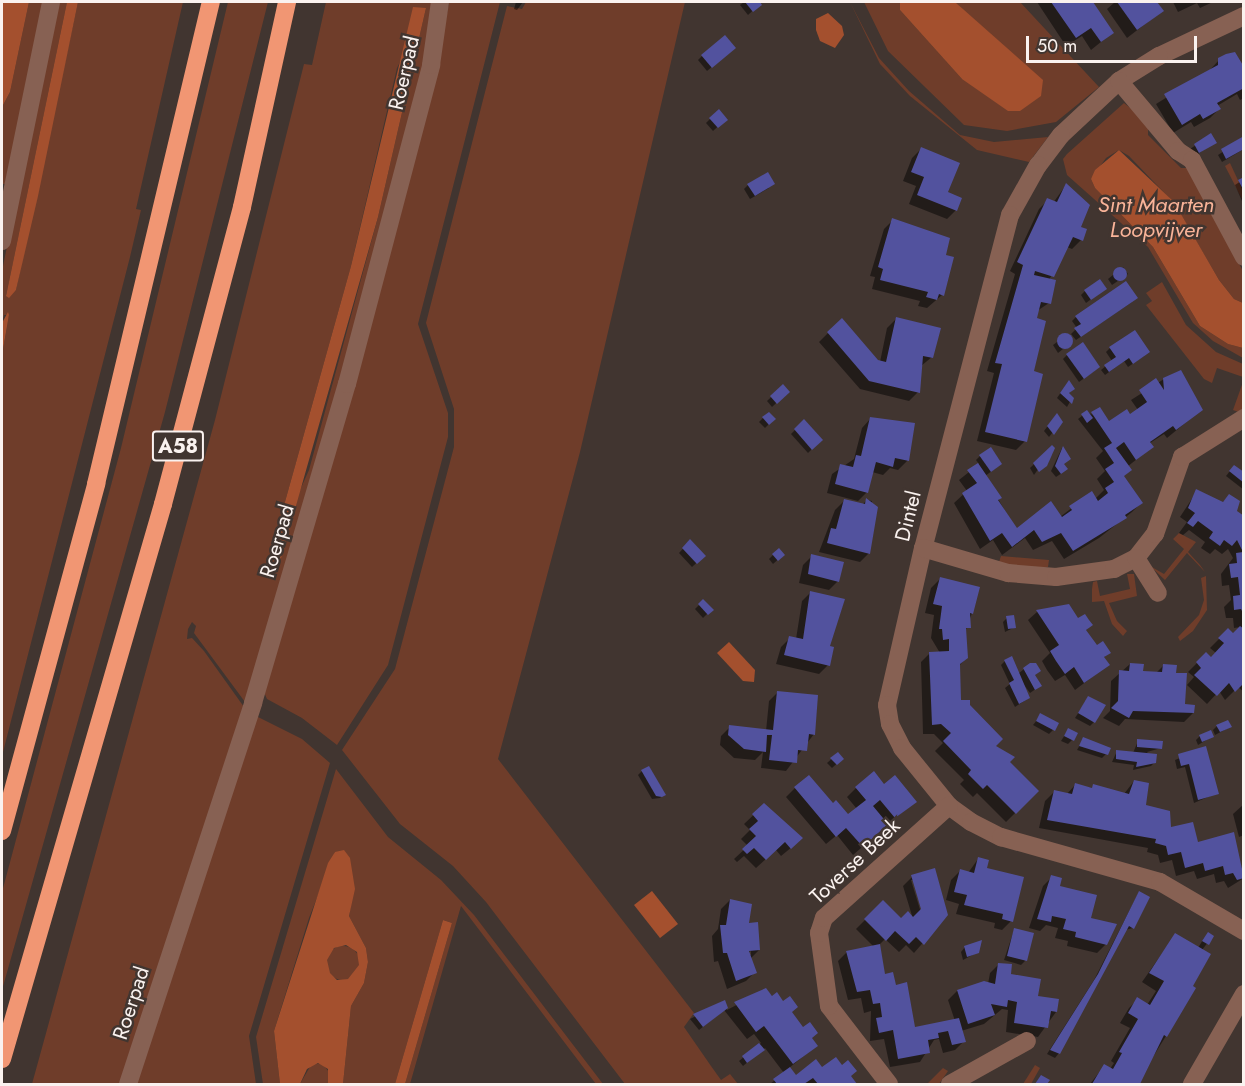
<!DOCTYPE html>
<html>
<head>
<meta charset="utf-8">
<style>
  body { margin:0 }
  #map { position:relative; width:1245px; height:1086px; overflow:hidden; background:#413530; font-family:Jost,sans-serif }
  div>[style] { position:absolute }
  .green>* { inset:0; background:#6f3d2a }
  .round { border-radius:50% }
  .water>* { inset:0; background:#a4502e }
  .shadow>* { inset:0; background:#0007 }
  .building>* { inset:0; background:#52529e }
  .minor>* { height:18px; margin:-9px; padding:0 9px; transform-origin:9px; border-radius:9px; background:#876153 }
  .highway>* { height:18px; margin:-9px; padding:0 9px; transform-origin:9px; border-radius:9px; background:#f19673 }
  span { translate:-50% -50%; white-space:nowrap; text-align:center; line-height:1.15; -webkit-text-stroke:5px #413530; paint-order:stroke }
  .shield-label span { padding:2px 4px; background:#413530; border:2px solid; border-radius:4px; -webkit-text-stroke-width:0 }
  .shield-label { font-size:20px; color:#faf2ef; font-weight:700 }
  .street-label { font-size:21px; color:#faf2ef }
  .water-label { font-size:22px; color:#fab499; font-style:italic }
  .frame { position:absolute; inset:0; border:3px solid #faf2ef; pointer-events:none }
  .scale { position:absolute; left:1026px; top:36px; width:171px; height:27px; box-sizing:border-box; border:3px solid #faf2ef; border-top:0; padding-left:8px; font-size:18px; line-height:21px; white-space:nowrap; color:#faf2ef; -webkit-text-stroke:4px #413530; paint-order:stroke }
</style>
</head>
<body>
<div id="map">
  <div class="green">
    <i style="clip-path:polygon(29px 2px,44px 2px,5px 184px,2px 184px,2px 107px,10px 92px)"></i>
    <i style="clip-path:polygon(57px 2px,67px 2px,6px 296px,16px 290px,78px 2px,183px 2px,136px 209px,141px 210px,130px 257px,2px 756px,2px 355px,9px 315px,4px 315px,2px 323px,2px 271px)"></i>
    <i style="clip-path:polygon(228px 2px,268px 2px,165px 412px,2px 990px,2px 892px,121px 448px)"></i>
    <i style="clip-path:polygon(evenodd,326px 2px,433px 2px,431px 31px,374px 263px,245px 702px,194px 633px,196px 626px,192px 622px,188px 629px,187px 639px,192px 638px,204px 651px,244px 707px,122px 1084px,32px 1084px,215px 420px,304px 64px,312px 65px,326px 2px,426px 8px,378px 217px,309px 470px,269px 559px,351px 266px,397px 68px,426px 8px)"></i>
    <i style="clip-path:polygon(449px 2px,500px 2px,418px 324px,448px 413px,448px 437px,388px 665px,337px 745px,302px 718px,267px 699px,264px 692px,442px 42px)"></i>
    <i style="clip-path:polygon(526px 2px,685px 2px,580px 452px,498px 759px,694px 1013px,684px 1027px,711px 1066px,721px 1080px,730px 1074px,738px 1084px,625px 1084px,486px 902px,453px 866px,400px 824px,342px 750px,395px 669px,454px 447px,454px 409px,426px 323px,507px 6px,522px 9px)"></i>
    <i style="clip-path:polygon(850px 2px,879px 58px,909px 91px,960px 135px,994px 142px,1048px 137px,1029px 162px,977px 150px,910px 96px,880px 64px)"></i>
    <i style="clip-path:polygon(864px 2px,900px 2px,900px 10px,962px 79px,974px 22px,955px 2px,1020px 2px,1099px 87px,1056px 122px,1007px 131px,964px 125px,888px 51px)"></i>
    <i style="clip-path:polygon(1124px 103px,1148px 122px,1148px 135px,1181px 168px,1187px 168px,1243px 271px,1243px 303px,1234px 299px,1219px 280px,1174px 203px,1129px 156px,1119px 150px,1106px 158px,1091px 179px,1095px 188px,1153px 247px,1200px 326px,1228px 344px,1243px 348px,1243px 358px,1213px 341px,1193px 323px,1148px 247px,1067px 175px,1063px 159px,1067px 154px)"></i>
    <i style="clip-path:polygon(1230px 163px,1243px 191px,1243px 201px,1225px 166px)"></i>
    <i style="clip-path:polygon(1162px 282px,1186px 325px,1216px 352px,1243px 364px,1243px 377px,1217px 368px,1212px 383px,1204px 379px,1146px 305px,1152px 301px,1146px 293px)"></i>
    <i style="clip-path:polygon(1243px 382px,1243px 411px,1241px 413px,1233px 410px)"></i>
    <i style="clip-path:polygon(1179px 533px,1196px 542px,1188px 552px,1200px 565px,1205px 572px,1187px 553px,1165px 580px,1150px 566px,1164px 574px,1184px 549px,1173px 539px)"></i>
    <i style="clip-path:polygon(1001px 556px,1049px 560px,1048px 567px,1019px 567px,999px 562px)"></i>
    <i style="clip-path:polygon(1127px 574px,1134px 574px,1137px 596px,1109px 603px,1117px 621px,1127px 631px,1123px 636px,1112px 624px,1104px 601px,1092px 602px,1092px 589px,1093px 582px,1097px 581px,1100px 596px,1130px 589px)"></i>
    <i style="clip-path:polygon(1206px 576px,1207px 610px,1193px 631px,1180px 641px,1178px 637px,1199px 615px,1204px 600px,1201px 578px)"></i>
    <i style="clip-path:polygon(256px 716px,302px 739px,330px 763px,249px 1036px,256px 1084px,136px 1084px)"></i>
    <i style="clip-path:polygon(336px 769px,388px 837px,441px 880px,474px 915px,603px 1084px,596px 1084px,461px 906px,410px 1084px,405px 1084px,452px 923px,443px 920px,395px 1084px,343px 1084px,351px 1006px,364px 983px,368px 962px,366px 948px,349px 916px,354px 885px,349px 864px,335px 852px,309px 918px,274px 1031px,280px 1084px,263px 1084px,256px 1037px)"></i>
    <i class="round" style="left:326px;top:946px;width:34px;height:34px"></i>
    <i style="clip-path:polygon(322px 1063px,329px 1072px,328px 1084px,300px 1084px,311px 1065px)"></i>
    <i style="clip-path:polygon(1035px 1065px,1040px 1068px,1031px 1084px,1023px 1084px)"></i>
    <i style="clip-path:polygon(943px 1068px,948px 1071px,939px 1084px,927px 1084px)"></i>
  </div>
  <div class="water">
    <i style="clip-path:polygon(2px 2px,29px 2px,10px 92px,2px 107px)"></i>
    <i style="clip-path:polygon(67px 2px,78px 2px,38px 196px,16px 290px,9px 298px,6px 296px)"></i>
    <i style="clip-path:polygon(900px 2px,955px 2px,1043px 80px,1041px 96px,1020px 111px,1008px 111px,962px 79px,900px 10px)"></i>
    <i style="clip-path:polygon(413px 7px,426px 8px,378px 217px,280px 562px,269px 559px,351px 266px)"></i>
    <i style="clip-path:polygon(828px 13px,842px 26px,844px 35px,835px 48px,820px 41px,816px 30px,816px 19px)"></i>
    <i style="clip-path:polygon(1119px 150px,1174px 202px,1219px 280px,1234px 299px,1243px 303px,1243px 348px,1228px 344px,1200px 326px,1153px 247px,1095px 188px,1091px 179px,1095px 170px)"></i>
    <i style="clip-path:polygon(8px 312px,9px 315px,2px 355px,2px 323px)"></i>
    <i style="clip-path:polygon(729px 642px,755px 670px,754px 682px,743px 681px,717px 653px)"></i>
    <i style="clip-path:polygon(evenodd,344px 850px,350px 858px,355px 889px,349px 916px,366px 948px,368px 962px,364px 983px,351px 1006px,343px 1084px,328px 1084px,328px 1069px,318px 1063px,307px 1069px,300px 1084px,280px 1084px,274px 1031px,328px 863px,335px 852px,344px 850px,346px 945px,357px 952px,359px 965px,348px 979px,337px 980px,330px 973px,327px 960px,334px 948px,346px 945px)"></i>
    <i style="clip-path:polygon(652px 891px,678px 924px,660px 938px,634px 905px)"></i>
    <i style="clip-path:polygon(443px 920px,452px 923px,405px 1084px,395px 1084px)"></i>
  </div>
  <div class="shadow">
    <i style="clip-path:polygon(516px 2px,523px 2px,517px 10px,514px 9px)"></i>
    <i style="clip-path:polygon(744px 2px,758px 2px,760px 4px,748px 15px,740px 5px)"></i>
    <i style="clip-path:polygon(1037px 2px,1091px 2px,1112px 33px,1091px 50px,1082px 36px,1066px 46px)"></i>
    <i style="clip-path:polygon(1115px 2px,1155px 2px,1162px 11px,1127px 38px,1107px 9px)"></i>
    <i style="clip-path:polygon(1173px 2px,1213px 2px,1200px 8px,1197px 3px,1178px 12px)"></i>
    <i style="clip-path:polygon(730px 52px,707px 71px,698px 60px,702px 56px)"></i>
    <i style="clip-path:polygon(1219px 60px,1244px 70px,1244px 98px,1240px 100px,1237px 94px,1217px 106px,1219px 109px,1210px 118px,1194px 127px,1191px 122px,1173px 133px,1156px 104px,1209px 71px)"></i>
    <i style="clip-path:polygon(710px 119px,726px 119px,713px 131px,706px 123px)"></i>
    <i style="clip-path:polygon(1211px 135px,1215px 142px,1195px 156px,1190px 149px)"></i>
    <i style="clip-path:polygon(1244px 138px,1244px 149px,1222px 162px,1218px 155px)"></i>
    <i style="clip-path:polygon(921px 149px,956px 210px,947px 219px,909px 204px,916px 186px,903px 181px,912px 158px)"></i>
    <i style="clip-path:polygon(1244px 179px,1244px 200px,1242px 201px,1235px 185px)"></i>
    <i style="clip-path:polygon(748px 185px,769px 188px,750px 199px,744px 189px)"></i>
    <i style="clip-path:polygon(1066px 185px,1081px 240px,1072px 249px,1067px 247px,1049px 280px,1049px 303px,1037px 311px,1025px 441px,1016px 450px,977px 441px,994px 373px,987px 371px,1015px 274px,1010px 271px,1039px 209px,1048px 200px,1053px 203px)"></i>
    <i style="clip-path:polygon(893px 220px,944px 256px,942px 295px,927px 308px,918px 306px,920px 301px,872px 289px,875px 277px,870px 276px,884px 229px)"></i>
    <i style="clip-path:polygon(1123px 267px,1128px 274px,1112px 285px,1108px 279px)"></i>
    <i style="clip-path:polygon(1105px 289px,1086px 303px,1081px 295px,1085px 291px)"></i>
    <i style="clip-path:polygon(1132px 302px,1076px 340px,1071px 334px,1077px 328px,1072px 321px,1076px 317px)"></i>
    <i style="clip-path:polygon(896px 319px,932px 357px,921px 366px,918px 392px,909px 401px,860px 389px,819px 342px,828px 333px,880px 362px,887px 328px)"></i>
    <i style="clip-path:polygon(1068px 334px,1073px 341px,1058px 353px,1053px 345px)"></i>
    <i style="clip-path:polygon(1110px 348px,1144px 356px,1128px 367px,1124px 361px,1105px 375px,1101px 370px,1112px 361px,1106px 352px)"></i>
    <i style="clip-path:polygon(1067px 355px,1094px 371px,1079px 382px,1063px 359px)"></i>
    <i style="clip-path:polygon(1164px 379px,1201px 410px,1167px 438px,1164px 434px,1150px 443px,1152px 447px,1127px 467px,1123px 477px,1141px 503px,1132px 512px,1099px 538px,1064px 559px,1052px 541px,1033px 550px,1025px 538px,1002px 555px,993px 540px,980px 549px,954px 503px,967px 491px,959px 480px,979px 464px,976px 460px,980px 456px,996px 468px,985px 476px,1016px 530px,1060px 517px,1091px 493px,1095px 499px,1104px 490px,1097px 479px,1105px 471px,1096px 458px,1103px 451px,1078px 419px,1087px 412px,1109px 423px,1130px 416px,1138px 410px,1131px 400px)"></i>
    <i style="clip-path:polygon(1068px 382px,1073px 389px,1068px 394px,1072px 398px,1067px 407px,1057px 398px)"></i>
    <i style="clip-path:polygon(783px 386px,788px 392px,772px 407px,767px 401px)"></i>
    <i style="clip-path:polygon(1056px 415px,1061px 422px,1049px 437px,1044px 431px)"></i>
    <i style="clip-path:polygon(763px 418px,774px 419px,765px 428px,759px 422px)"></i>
    <i style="clip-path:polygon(871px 418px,913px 425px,907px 461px,898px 470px,890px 468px,883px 475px,872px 472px,867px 492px,858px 501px,827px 493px,832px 474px,854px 459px,862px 428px)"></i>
    <i style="clip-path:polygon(804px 421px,821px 440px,808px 453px,791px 434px)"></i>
    <i style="clip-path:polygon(1052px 447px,1053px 448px,1034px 475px,1030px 468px)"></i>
    <i style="clip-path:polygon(1062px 448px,1062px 473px,1056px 477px,1051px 471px)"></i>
    <i style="clip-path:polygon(1230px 471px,1244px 474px,1244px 490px,1226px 476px)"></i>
    <i style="clip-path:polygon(1197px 491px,1222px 503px,1229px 496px,1235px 512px,1244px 518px,1244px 692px,1238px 687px,1225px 700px,1219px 691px,1207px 704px,1187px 685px,1194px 677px,1188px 672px,1206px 654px,1211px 659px,1216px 653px,1210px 648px,1228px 630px,1233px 635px,1241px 627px,1234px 628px,1233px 618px,1226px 618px,1224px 607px,1231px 600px,1229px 585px,1222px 586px,1221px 574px,1233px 558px,1228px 549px,1222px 554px,1215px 549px,1210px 554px,1201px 548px,1205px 542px,1189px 530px,1183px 535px,1179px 533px,1187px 522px,1180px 517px)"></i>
    <i style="clip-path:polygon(867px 500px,872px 501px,869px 553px,860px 562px,819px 552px,835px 510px,844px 501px,862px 505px)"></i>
    <i style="clip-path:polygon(690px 541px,704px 556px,692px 567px,679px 553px)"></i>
    <i style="clip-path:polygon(773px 555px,783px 555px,773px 564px,769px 559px)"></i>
    <i style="clip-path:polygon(812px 556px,838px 581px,829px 590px,799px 583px,803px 565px)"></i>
    <i style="clip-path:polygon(940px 579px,972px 613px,965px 632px,966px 658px,959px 666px,960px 702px,968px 706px,994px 747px,1037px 791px,1006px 822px,977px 793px,973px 797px,960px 784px,964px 780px,935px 751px,943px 743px,934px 734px,923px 734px,921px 662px,930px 653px,940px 653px,931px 638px,934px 615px,925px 613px,931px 588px)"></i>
    <i style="clip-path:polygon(811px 592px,844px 601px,828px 647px,828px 665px,819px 674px,776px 664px,781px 647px,790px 638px,796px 639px,802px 601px)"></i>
    <i style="clip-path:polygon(703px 601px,711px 610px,703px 618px,695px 609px)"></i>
    <i style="clip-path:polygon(1068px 606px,1078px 620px,1091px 625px,1085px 631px,1096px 647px,1109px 652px,1103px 658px,1108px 665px,1075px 690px,1065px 675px,1055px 681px,1047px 670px,1042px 661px,1050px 653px,1028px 620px,1037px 612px)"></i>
    <i style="clip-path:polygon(1007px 618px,1015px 627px,1005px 632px,1003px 622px)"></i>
    <i style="clip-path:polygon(1005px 661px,1018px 674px,1024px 669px,1040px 686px,1030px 693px,1022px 682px,1029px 698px,1015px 707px,1005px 688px,1010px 684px,1001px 665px)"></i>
    <i style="clip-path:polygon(1130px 664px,1142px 673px,1156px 673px,1163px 666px,1175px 674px,1183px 706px,1193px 713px,1184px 722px,1125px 719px,1119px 726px,1103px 718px,1110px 711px,1111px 681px)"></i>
    <i style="clip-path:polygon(778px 692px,814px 734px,786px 771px,761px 768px,763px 752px,755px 760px,734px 758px,720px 745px,721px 736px,730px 727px,766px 731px,769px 701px)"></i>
    <i style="clip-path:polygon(1088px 698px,1094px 722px,1090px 726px,1075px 718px)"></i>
    <i style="clip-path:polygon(1041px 715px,1053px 730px,1049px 734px,1033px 725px)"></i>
    <i style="clip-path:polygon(1217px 726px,1230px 727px,1215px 735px,1213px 730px)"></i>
    <i style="clip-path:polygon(1068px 730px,1072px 740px,1068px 744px,1061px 741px)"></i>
    <i style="clip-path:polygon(1200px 736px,1213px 736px,1198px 745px,1196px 740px)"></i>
    <i style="clip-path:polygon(1084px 738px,1106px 754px,1102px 758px,1077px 750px)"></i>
    <i style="clip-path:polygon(1138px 741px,1161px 748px,1147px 752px,1155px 762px,1151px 766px,1133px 770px,1134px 765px,1112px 762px,1117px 751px,1133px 753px)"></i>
    <i style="clip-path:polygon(1205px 748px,1217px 793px,1194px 803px,1185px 767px,1177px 769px,1175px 760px)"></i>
    <i style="clip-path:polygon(837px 754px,842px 759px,832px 768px,827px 763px)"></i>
    <i style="clip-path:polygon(642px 771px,664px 794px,660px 798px,652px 799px,638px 775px)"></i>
    <i style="clip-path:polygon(1134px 781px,1144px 806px,1169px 829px,1197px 843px,1233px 834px,1244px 878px,1228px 888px,1224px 881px,1216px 883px,1214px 874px,1197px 879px,1194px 871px,1176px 876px,1172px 860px,1160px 863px,1158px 855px,1147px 852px,1148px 848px,1039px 828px,1045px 801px,1054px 792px,1066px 795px,1075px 785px,1124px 794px)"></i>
    <i style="clip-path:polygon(884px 786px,915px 801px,853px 855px,837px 835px,826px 844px,786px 797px,795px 788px,848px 816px,857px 809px,847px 797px,856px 788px)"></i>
    <i style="clip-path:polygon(1244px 804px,1244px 835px,1239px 837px,1233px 814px)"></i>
    <i style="clip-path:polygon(764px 805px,792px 847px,781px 856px,776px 850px,756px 868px,744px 856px,737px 862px,734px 859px,748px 846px,741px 839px,750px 830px,744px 824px)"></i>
    <i style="clip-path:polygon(978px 859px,1011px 921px,1002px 930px,994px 928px,995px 923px,956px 914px,959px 904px,946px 900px,951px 880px,960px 871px,968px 873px)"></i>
    <i style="clip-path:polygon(evenodd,912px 877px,947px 915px,914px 953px,906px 945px,899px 952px,885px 939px,879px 945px,884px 975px,894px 986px,914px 1028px,955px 1021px,948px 1000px,957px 991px,988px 984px,990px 973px,999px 964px,1056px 1012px,1038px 1037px,1006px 1032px,1008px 1010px,1002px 1009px,984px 1024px,961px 1031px,964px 1041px,955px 1050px,943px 1053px,939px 1039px,934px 1040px,920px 1062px,890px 1067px,884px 1039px,870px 1041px,871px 1011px,864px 1013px,861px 998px,848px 1000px,838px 961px,847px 952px,874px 947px,856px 929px,883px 902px,901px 920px,913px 919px,903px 886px,912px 877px,911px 880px,914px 880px,925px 916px,922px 916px,911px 880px)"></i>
    <i style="clip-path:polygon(1052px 877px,1106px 944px,1097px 953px,1067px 946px,1068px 941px,1055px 938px,1058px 928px,1046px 925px,1040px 931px,1029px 928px,1043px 886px)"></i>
    <i style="clip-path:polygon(1139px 892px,1133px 928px,1125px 930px,1059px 1053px,1055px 1058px,1047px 1054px,1094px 980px)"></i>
    <i style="clip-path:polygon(evenodd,730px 900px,759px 950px,750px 959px,755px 972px,746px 981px,727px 989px,718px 961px,714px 962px,712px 936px,718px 929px,721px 909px,730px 900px,751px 951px,751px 955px,742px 957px,742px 955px,751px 951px)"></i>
    <i style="clip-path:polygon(1014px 930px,1025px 961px,1021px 965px,1004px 960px)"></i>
    <i style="clip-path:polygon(1175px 935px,1198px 948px,1204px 938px,1212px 937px,1202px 950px,1166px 1036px,1136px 1084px,1090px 1084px,1105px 1065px,1110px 1069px,1114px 1063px,1111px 1061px,1130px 1028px,1120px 1023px,1129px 1008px,1138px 999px,1147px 1005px,1156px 991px,1142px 982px)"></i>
    <i style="clip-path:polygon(965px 947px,978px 952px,963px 960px,961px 952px)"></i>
    <i style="clip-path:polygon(765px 990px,791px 1012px,816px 1046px,789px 1068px,789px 1080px,822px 1070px,849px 1077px,855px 1084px,770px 1084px,784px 1073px,765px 1048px,743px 1066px,739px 1061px,761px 1043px,754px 1034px,747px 1039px,724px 1010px,699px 1030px,690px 1019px,724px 1002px,727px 1010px)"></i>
  </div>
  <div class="building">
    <i style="clip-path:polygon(745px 2px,760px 2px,762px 5px,753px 12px)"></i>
    <i style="clip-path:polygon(1051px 2px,1093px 2px,1114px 33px,1101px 42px,1091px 28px,1076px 38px)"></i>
    <i style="clip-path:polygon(1117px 2px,1157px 2px,1164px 11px,1137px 30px)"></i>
    <i style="clip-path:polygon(725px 35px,736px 48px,712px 68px,701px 55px)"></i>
    <i style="clip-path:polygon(1235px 52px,1244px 67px,1244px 88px,1217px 103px,1221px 109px,1203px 119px,1200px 114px,1182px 125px,1164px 94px,1218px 65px,1218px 58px,1226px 54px)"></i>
    <i style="clip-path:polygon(719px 109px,728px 120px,718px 128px,709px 118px)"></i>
    <i style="clip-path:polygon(1211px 133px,1217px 143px,1199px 153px,1194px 144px)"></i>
    <i style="clip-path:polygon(1244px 136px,1244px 149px,1226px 159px,1221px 149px)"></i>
    <i style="clip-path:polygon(921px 147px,960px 163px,948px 192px,962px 198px,957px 211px,917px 195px,924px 177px,911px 172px)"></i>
    <i style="clip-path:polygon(768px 172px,775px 184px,755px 196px,747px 184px)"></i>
    <i style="clip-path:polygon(1244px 177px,1244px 191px,1238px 180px)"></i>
    <i style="clip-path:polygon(1066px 183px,1090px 205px,1081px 227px,1087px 229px,1083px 241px,1073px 237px,1054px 277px,1035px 271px,1034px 275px,1056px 280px,1051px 304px,1041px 302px,1037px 318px,1046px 321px,1034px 371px,1043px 374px,1027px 442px,985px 432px,1002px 364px,995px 363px,1023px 265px,1017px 262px,1047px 198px,1057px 202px)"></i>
    <i style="clip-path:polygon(892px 218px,950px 238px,946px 255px,954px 257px,944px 296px,939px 294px,937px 300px,926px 297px,928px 292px,880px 280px,883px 269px,878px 267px)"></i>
    <i class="round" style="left:1113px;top:267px;width:14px;height:14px"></i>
    <i style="clip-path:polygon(1100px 279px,1107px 289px,1091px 300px,1084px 290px)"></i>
    <i style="clip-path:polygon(1126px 281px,1138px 298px,1081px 337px,1074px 328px,1081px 324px,1075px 316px)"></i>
    <i style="clip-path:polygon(896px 317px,941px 328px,933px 358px,923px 356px,920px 393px,869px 381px,827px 332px,842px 318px,878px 360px,886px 362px)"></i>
    <i style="clip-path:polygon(1135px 330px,1150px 352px,1133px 364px,1129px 358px,1109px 372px,1104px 365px,1116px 357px,1109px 347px)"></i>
    <i class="round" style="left:1057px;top:333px;width:16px;height:16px"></i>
    <i style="clip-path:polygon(1083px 342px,1100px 367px,1084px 379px,1066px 354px)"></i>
    <i style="clip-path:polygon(1181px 370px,1203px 410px,1176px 430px,1173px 426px,1150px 442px,1154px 447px,1136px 460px,1124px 442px,1116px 448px,1132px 470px,1124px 476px,1143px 503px,1125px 515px,1127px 518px,1073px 551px,1061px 533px,1042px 542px,1034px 530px,1012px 547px,1002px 533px,990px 541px,962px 493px,977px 483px,967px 470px,978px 463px,1002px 498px,998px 500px,1017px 528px,1051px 501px,1062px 517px,1072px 510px,1069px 506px,1092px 491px,1098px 501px,1108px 493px,1105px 488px,1114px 482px,1105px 469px,1114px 463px,1104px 448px,1112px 443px,1091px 412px,1100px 407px,1109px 421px,1127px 409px,1130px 414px,1147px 402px,1139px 390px,1156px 378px,1164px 390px,1163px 378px)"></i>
    <i style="clip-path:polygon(1069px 380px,1075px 389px,1069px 393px,1074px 398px,1072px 404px,1060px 393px)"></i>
    <i style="clip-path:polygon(783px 384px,790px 392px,777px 404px,770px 396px)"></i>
    <i style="clip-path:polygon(1087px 410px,1093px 418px,1087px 423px,1081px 414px)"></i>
    <i style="clip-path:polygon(769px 412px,776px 419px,769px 425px,762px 417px)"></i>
    <i style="clip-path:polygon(1057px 413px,1063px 422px,1054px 435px,1047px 426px)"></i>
    <i style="clip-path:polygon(870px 417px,915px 423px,909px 461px,895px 458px,893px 467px,876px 462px,868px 493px,835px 484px,840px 464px,853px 467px,856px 455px,861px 456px)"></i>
    <i style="clip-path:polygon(804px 419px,823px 440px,812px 450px,794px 429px)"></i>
    <i style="clip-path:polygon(1052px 445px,1055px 448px,1047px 466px,1039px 472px,1033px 463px)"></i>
    <i style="clip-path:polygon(1063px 446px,1071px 459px,1064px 464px,1068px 469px,1061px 474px,1055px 466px)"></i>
    <i style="clip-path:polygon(991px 447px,1002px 464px,991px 472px,979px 455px)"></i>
    <i style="clip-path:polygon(1234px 465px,1244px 472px,1244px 483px,1229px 471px)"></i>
    <i style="clip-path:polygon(1196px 489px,1223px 502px,1229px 494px,1240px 501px,1237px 511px,1244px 516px,1244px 615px,1241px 609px,1234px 610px,1233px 596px,1240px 595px,1238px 577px,1231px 578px,1229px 564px,1237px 563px,1236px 553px,1243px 552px,1237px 540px,1232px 546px,1224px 540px,1220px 546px,1209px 538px,1213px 532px,1198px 521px,1193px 527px,1187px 523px,1195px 513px,1188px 508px)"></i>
    <i style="clip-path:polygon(866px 498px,878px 507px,870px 554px,827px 543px,831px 528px,836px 529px,844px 499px,865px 504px)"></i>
    <i style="clip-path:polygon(690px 539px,706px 556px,697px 564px,682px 548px)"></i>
    <i style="clip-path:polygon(779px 548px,785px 555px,778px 561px,772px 554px)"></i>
    <i style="clip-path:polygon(811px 554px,844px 562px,839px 582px,808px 574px)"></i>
    <i style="clip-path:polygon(940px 577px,980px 587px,973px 614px,970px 613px,971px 628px,966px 628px,968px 658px,960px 664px,961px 700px,970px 700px,970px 705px,1003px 739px,996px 746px,1015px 757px,1010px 762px,1039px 791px,1016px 814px,987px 785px,983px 789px,968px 774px,971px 770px,943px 741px,951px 733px,941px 724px,932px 725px,929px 652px,949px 651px,949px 639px,943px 640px,942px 629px,939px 629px,942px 606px,933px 604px)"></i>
    <i style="clip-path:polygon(810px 591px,845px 599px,830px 646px,834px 647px,830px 666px,784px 655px,789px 636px,803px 639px)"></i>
    <i style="clip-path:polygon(703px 599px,714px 610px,708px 615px,698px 604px)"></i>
    <i style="clip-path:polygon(1069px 604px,1078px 618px,1085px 614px,1089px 620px,1093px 625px,1086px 630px,1097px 645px,1103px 641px,1111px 653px,1104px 657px,1110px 665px,1084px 683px,1074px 667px,1065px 674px,1056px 661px,1050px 651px,1059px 645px,1036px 610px)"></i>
    <i style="clip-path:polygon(1014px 615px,1016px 628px,1008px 629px,1006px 616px)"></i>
    <i style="clip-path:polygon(1240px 626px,1244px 629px,1244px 683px,1235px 692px,1229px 683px,1217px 696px,1194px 675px,1201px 668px,1196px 662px,1206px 652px,1211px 657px,1224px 643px,1218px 638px,1228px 628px,1233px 633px)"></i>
    <i style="clip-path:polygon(1012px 656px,1030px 698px,1019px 704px,1009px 683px,1014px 680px,1004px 660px)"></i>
    <i style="clip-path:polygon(1030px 663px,1036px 663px,1041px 671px,1035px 675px,1042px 686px,1035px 690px,1023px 668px)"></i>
    <i style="clip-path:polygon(1130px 663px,1144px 664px,1143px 671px,1162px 672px,1163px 664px,1177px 665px,1176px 673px,1187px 673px,1185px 704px,1195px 705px,1194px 713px,1133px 711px,1129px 718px,1111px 708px,1118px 701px,1119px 670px,1129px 671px)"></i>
    <i style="clip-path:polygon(777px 691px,818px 695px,815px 735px,809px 734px,807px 751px,798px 750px,797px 763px,769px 760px,772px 735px,767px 735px,766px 752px,744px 749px,728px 735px,729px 725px,773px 730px)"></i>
    <i style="clip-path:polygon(1088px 696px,1106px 705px,1095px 723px,1078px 713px)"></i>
    <i style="clip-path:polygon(1040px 713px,1059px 723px,1055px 731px,1036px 721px)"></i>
    <i style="clip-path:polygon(1228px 720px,1232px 727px,1220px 732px,1216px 725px)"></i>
    <i style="clip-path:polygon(1068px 728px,1078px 733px,1074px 741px,1064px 736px)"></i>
    <i style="clip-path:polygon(1211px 730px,1214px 737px,1202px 742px,1199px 735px)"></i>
    <i style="clip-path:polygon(1083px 737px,1111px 748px,1108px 755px,1079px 746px)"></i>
    <i style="clip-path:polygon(1137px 739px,1163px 741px,1162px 749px,1137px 747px)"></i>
    <i style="clip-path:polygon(1206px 746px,1219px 794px,1198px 800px,1189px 764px,1181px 766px,1178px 754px)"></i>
    <i style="clip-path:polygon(1116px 750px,1157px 754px,1156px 763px,1136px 767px,1137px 762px,1116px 759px)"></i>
    <i style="clip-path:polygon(838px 752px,844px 759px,837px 765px,830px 758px)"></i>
    <i style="clip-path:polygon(649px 766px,666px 795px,662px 797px,656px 796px,641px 770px)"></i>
    <i style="clip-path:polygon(874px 771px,884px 784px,895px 775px,917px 802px,895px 818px,880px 800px,873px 806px,888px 824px,863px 847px,846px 828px,836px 837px,794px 787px,809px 775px,833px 803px,836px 800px,848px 814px,866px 800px,855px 787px)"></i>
    <i style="clip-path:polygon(1134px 780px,1149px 783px,1146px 805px,1170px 811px,1171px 827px,1193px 822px,1198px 842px,1234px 832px,1244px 878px,1237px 880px,1233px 873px,1225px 875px,1223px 866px,1205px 871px,1203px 863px,1185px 868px,1181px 852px,1168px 855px,1166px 846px,1155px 843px,1156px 839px,1047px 820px,1054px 790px,1072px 794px,1075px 783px,1092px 788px,1093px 784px,1129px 794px)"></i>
    <i style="clip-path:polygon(764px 803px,803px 838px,791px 849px,785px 842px,766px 860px,754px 848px,747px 854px,742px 849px,756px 836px,749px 829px,758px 821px,752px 814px)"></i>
    <i style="clip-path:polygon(978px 857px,989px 860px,987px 868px,1024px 877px,1013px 922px,1002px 919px,1003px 914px,964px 905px,967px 895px,954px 892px,960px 869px,974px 873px)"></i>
    <i style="clip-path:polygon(935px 868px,948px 915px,924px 945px,916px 937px,909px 944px,895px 931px,886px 941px,864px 919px,883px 900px,901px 918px,908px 911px,913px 917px,921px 909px,911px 875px)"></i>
    <i style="clip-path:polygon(1051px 875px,1062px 878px,1060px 886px,1097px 895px,1091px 918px,1117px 924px,1107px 945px,1075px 937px,1076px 932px,1063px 929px,1066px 919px,1052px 916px,1051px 922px,1037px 919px)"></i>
    <i style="clip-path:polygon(1139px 891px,1150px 897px,1134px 929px,1129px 926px,1060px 1054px,1050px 1050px,1098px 974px)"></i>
    <i style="clip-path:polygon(730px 899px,752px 904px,749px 923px,758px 922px,760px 950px,749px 951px,757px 973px,736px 981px,727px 953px,723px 953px,720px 925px,726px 925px)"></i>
    <i style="clip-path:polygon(1014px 928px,1034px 933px,1027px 961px,1007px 956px)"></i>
    <i style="clip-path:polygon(1208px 932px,1214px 936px,1209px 945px,1202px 941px)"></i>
    <i style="clip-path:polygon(1175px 933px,1211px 954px,1193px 986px,1196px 988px,1167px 1037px,1164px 1035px,1140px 1084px,1092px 1084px,1104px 1064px,1113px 1069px,1122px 1053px,1119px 1052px,1138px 1019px,1128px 1013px,1137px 997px,1150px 1005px,1164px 981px,1149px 973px)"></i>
    <i style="clip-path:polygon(982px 940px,979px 953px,967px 957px,964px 946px)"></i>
    <i style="clip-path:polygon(880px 944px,885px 974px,893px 972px,896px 985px,907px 982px,915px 1027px,959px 1018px,966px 1042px,952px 1045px,948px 1031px,938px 1033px,939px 1038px,928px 1040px,930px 1053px,898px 1059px,893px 1030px,879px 1033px,876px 1018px,882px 1017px,880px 1003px,873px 1004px,870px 990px,857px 992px,846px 951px)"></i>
    <i style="clip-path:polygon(998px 963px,1012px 964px,1011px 974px,1041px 979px,1038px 996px,1059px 999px,1057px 1012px,1051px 1011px,1048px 1028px,1014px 1023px,1017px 1002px,1008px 1000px,1007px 1007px,991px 1004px,995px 1015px,968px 1024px,957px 990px,984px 981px,995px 984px)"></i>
    <i style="clip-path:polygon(766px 988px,772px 996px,777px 992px,783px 1001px,790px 996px,798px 1007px,792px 1012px,803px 1027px,810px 1022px,818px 1033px,812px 1038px,818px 1046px,793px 1064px,764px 1026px,756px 1032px,734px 1002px)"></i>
    <i style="clip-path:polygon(725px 1000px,728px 1008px,703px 1027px,693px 1014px)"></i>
    <i style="clip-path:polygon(759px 1043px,765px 1050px,747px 1063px,742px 1056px)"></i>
    <i style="clip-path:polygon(836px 1057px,842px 1065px,848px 1060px,857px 1071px,851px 1076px,857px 1084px,818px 1084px,813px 1078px,804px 1084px,777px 1084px,773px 1079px,790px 1067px,796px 1075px,816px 1059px,822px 1067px)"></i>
    <i style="clip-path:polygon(1041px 1075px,1050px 1080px,1047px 1084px,1035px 1084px)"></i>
  </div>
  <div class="minor">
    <i style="left:1244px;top:16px;width:94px;rotate:154.8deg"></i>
    <i style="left:1159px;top:56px;width:47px;rotate:148deg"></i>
    <i style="left:1119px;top:81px;width:79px;rotate:137deg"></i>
    <i style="left:1061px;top:135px;width:38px;rotate:127deg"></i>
    <i style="left:1038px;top:165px;width:57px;rotate:119.2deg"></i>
    <i style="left:1010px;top:215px;width:344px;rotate:104.6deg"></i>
    <i style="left:923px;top:548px;width:161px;rotate:102.9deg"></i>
    <i style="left:887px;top:705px;width:19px;rotate:81deg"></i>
    <i style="left:890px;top:724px;width:27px;rotate:63deg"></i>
    <i style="left:902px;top:748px;width:75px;rotate:51deg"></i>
    <i style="left:949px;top:806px;width:27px;rotate:36deg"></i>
    <i style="left:971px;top:822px;width:34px;rotate:27deg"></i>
    <i style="left:1001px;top:837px;width:165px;rotate:15.8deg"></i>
    <i style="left:1160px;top:882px;width:97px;rotate:30.3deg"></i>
    <i style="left:1119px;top:81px;width:92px;rotate:49.9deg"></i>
    <i style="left:1178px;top:151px;width:17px;rotate:33deg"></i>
    <i style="left:1192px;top:160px;width:110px;rotate:61.8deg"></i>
    <i style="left:2px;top:241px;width:244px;rotate:-78.4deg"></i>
    <i style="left:923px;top:548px;width:89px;rotate:16.4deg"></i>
    <i style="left:1008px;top:573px;width:48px;rotate:4.8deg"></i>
    <i style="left:1056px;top:577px;width:59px;rotate:-7.9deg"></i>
    <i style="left:1114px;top:569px;width:25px;rotate:-27deg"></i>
    <i style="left:1136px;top:558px;width:31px;rotate:-52deg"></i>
    <i style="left:1155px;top:534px;width:82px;rotate:-70.7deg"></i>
    <i style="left:1182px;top:457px;width:73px;rotate:-32.2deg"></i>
    <i style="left:1136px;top:558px;width:41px;rotate:57.8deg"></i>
    <i style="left:128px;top:1084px;width:401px;rotate:-71.8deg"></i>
    <i style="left:253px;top:703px;width:333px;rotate:-73.6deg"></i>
    <i style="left:347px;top:384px;width:330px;rotate:-75.2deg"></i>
    <i style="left:431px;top:65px;width:64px;rotate:-81.9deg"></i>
    <i style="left:889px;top:1084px;width:98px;rotate:-127.6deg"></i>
    <i style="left:829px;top:1006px;width:74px;rotate:-97.8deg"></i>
    <i style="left:819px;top:933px;width:16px;rotate:-72deg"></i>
    <i style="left:824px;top:918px;width:168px;rotate:-41.9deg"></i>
    <i style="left:950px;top:1084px;width:88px;rotate:-29.2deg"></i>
    <i style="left:1192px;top:1084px;width:104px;rotate:-60deg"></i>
  </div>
  <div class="highway">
    <i style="left:2px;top:831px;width:360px;rotate:-74.8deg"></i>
    <i style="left:96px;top:484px;width:496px;rotate:-76.6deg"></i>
    <i style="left:2px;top:1059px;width:578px;rotate:-73.82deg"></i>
    <i style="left:163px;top:504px;width:307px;rotate:-75.1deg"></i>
    <i style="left:242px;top:207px;width:210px;rotate:-77.6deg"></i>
  </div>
  <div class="shield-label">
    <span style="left:178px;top:446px">A58</span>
  </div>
  <div class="street-label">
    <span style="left:404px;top:73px;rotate:-77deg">Roerpad</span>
    <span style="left:908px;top:516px;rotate:-76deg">Dintel</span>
    <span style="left:277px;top:541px;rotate:-74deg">Roerpad</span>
    <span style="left:855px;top:861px;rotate:-43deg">Toverse Beek</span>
    <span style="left:131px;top:1003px;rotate:-72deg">Roerpad</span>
  </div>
  <div class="water-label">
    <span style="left:1156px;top:217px">Sint Maarten<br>Loopvijver</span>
  </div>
  <div class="frame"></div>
  <div class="scale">50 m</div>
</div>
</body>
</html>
